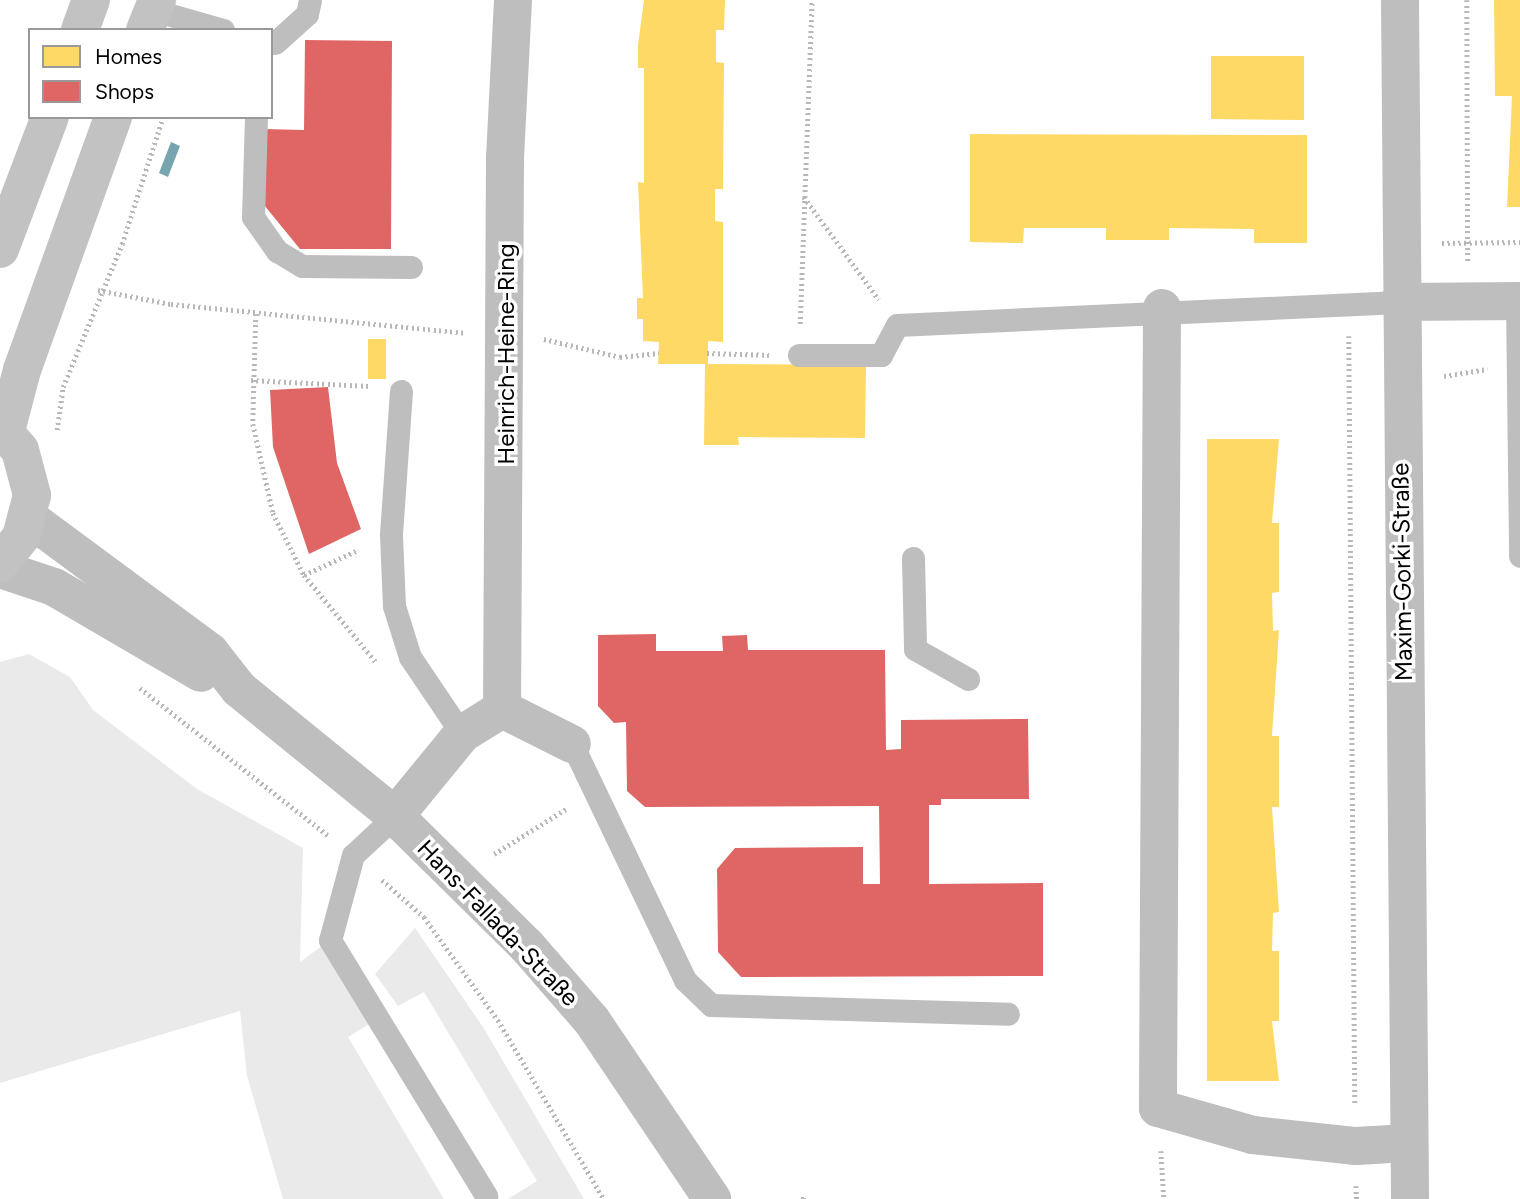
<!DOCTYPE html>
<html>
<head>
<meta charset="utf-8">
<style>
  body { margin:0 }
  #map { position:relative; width:1520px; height:1199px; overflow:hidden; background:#fff; font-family:Figtree,sans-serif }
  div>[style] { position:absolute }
  .green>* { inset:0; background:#eaeaea }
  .homes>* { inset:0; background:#ffd966 }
  .shops>* { inset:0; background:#e06666 }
  .public>* { inset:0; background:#76a5af }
  .path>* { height:4.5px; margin-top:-2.25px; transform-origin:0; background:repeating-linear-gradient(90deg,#b8b8b8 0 2px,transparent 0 5.5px) }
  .service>* { height:23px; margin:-11.5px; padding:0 11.5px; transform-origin:11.5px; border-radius:11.5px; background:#bebebe }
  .minor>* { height:38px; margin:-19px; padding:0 19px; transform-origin:19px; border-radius:19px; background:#bebebe }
  .secondary>* { height:38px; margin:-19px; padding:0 19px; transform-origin:19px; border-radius:19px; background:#c2c2c2 }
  span { translate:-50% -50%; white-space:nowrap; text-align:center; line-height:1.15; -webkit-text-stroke:7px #fff; paint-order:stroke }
  .street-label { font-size:24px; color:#000 }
  .legend { position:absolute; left:28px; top:28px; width:245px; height:91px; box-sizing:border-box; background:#fff; border:2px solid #999; margin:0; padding:9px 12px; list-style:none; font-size:21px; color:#000 }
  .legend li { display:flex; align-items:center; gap:14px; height:35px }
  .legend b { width:35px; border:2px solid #999 }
</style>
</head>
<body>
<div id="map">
  <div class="green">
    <i style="clip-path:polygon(29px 654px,70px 677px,93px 710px,197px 789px,303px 848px,300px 962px,330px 940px,381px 1017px,348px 1037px,444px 1199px,283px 1199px,247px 1076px,240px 1011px,0 1083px,0 662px)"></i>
    <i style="clip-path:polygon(415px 928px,483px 1027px,584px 1199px,508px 1199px,537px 1181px,424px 992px,398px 1006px,375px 974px)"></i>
  </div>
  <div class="homes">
    <i style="clip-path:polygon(644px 0,725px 0,724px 30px,716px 30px,716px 62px,724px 63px,723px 189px,715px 189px,715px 221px,723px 222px,723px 342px,708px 341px,708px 364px,866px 365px,865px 438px,738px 437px,739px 445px,704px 445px,705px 364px,658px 364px,659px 342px,643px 341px,643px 319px,637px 319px,637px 298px,643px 298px,638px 182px,644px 183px,644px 68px,638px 68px,638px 45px)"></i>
    <i style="clip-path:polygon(1494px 0,1520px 0,1520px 207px,1507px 207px,1512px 96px,1495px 96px)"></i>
    <i style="clip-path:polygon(1211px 56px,1304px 56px,1304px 120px,1211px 119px)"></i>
    <i style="clip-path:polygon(970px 134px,1307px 135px,1307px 243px,1254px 243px,1254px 229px,1169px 228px,1169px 240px,1106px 240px,1106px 228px,1024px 228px,1023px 243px,970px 242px)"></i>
    <i style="clip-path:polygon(368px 339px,386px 339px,386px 379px,368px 379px)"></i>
    <i style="clip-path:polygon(1207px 439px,1279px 439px,1272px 523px,1279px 523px,1279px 592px,1272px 593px,1273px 631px,1279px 630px,1272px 736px,1279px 736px,1279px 807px,1272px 807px,1279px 912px,1273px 913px,1272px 951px,1279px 951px,1279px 1021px,1272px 1021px,1279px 1081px,1207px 1081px)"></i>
  </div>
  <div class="shops">
    <i style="clip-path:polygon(305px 40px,392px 41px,391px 249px,300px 249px,264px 205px,264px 129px,304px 130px)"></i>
    <i style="clip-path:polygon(328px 387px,337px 463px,361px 529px,309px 554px,273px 447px,270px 390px)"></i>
    <i style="clip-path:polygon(656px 634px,656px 651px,723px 651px,722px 636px,747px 635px,748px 650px,885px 650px,886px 750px,901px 749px,901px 720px,1028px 719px,1029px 799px,941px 799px,941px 805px,929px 805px,929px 884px,1043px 883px,1043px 976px,741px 977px,718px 952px,717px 869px,735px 848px,863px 847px,863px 884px,880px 884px,879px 806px,645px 807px,627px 791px,626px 722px,614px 723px,598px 706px,598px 635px)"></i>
  </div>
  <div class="public">
    <i style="clip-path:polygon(171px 142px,180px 146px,168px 177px,159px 173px)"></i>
  </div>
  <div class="path">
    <i style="left:1467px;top:0;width:262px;rotate:89.8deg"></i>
    <i style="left:804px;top:197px;width:127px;rotate:53.9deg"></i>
    <i style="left:1442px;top:243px;width:78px;rotate:-0.7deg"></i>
    <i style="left:98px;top:290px;width:74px;rotate:10.9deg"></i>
    <i style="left:171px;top:304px;width:296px;rotate:5.6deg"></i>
    <i style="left:256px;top:314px;width:110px;rotate:91.6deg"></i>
    <i style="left:253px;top:424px;width:91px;rotate:77.3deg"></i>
    <i style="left:273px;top:513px;width:69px;rotate:63.4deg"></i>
    <i style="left:304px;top:575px;width:113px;rotate:50.4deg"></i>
    <i style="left:800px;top:324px;width:324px;rotate:-87.9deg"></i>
    <i style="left:1349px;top:336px;width:768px;rotate:89.55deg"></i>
    <i style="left:544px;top:339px;width:78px;rotate:13.3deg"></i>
    <i style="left:620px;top:357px;width:39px;rotate:-6deg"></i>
    <i style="left:707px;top:353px;width:62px;rotate:1.8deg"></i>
    <i style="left:1444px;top:376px;width:44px;rotate:-9.2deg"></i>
    <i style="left:251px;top:380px;width:118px;rotate:2.9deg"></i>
    <i style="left:57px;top:430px;width:43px;rotate:-82.1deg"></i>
    <i style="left:63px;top:387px;width:155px;rotate:-67.6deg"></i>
    <i style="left:122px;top:244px;width:133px;rotate:-72.1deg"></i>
    <i style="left:304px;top:575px;width:60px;rotate:-24.8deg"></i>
    <i style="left:140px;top:688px;width:240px;rotate:38.1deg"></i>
    <i style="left:494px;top:854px;width:85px;rotate:-32deg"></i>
    <i style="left:382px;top:880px;width:56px;rotate:41.4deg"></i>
    <i style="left:424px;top:917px;width:127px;rotate:54.3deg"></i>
    <i style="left:498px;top:1020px;width:208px;rotate:59.4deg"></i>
    <i style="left:1161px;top:1151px;width:48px;rotate:86.4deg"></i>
    <i style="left:1356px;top:1186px;width:13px;rotate:86deg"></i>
    <i style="left:803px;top:1199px;width:5px;rotate:-79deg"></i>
  </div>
  <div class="service">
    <i style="left:153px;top:10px;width:73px;rotate:15.9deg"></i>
    <i style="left:275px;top:43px;width:43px;rotate:-42.2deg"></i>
    <i style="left:307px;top:14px;width:14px;rotate:-78deg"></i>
    <i style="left:256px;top:117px;width:100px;rotate:91.7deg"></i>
    <i style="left:253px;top:217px;width:42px;rotate:54.8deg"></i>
    <i style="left:277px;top:251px;width:29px;rotate:31deg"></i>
    <i style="left:302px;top:266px;width:109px;rotate:0.5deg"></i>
    <i style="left:1517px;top:301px;width:255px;rotate:89.3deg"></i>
    <i style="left:799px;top:355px;width:82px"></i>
    <i style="left:881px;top:355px;width:34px;rotate:-62deg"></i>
    <i style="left:897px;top:325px;width:503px;rotate:-2.62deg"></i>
    <i style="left:401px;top:391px;width:144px;rotate:94deg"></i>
    <i style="left:391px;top:535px;width:71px;rotate:87.6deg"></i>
    <i style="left:394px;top:606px;width:53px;rotate:72.6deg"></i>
    <i style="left:410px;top:657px;width:93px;rotate:56deg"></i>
    <i style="left:913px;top:558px;width:91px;rotate:88.7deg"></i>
    <i style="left:915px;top:649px;width:61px;rotate:29.5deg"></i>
    <i style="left:572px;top:744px;width:262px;rotate:64.4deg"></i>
    <i style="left:685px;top:980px;width:36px;rotate:44deg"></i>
    <i style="left:711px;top:1005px;width:297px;rotate:1.7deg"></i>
    <i style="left:395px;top:816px;width:57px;rotate:137.1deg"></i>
    <i style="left:353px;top:855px;width:88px;rotate:105.1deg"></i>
    <i style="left:330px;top:940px;width:300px;rotate:58.6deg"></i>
  </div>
  <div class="minor">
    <i style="left:513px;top:0;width:158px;rotate:92.9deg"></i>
    <i style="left:505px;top:158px;width:551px;rotate:90.31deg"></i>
    <i style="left:502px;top:709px;width:78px;rotate:26.6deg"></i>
    <i style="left:1400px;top:0;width:1199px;rotate:89.52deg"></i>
    <i style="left:1399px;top:302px;width:121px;rotate:-0.5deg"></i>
    <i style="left:1162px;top:308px;width:800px;rotate:90.29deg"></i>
    <i style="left:1158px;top:1108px;width:99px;rotate:15.9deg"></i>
    <i style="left:1253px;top:1135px;width:104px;rotate:6.1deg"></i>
    <i style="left:1356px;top:1146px;width:52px;rotate:-3.3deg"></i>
    <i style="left:29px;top:518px;width:225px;rotate:36.5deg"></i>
    <i style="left:210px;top:652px;width:47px;rotate:51.9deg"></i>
    <i style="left:239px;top:689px;width:201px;rotate:39.1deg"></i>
    <i style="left:395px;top:816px;width:184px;rotate:44.6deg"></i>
    <i style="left:526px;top:945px;width:101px;rotate:49deg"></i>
    <i style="left:592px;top:1021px;width:215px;rotate:56deg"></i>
    <i style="left:0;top:569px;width:57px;rotate:18.4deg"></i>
    <i style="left:54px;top:587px;width:170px;rotate:30.3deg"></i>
    <i style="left:395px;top:816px;width:106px;rotate:-50.7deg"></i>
    <i style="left:462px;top:734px;width:47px;rotate:-32deg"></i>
  </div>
  <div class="secondary">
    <i style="left:80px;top:30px;width:32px;rotate:-70deg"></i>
    <i style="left:145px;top:30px;width:32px;rotate:-68deg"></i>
    <i style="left:0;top:249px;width:141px;rotate:-69.3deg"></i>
    <i style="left:0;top:427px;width:30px;rotate:49deg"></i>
    <i style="left:20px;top:450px;width:47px;rotate:75.1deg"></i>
    <i style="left:32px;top:495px;width:43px;rotate:104.7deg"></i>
    <i style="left:21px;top:537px;width:33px;rotate:129deg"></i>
    <i style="left:6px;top:431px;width:63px;rotate:-75.3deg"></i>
    <i style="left:22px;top:370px;width:269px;rotate:-70.2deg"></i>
  </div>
  <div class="street-label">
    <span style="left:506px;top:354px;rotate:-90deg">Heinrich-Heine-Ring</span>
    <span style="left:1402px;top:572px;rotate:-91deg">Maxim-Gorki-Straße</span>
    <span style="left:498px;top:923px;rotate:46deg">Hans-Fallada-Straße</span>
  </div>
  <ul class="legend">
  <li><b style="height:19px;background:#ffd966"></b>Homes</li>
  <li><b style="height:19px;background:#e06666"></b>Shops</li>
  </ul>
</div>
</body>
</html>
